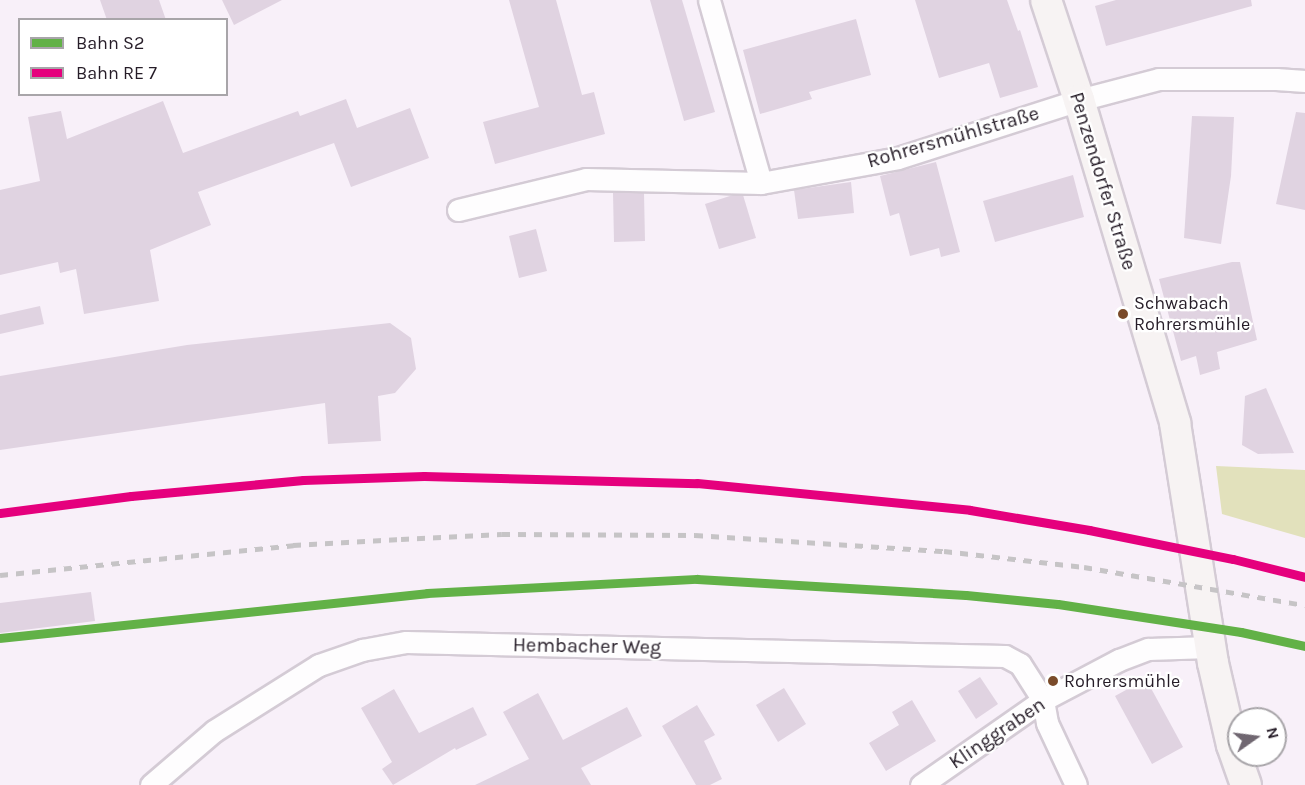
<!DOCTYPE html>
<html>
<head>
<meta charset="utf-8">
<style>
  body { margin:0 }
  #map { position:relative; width:1305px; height:785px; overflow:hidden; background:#f8f0f9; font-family:Karla,sans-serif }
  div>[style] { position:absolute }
  .green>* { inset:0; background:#e2e1bc }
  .building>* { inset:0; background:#e0d3e1 }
  .roads { filter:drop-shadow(2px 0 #d4cbd5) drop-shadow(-2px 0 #d4cbd5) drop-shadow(0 2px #d4cbd5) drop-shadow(0 -2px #d4cbd5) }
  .minor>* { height:21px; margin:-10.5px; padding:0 10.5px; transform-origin:10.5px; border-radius:10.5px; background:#fefdfe }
  .secondary>* { height:30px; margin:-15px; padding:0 15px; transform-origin:15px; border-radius:15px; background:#f7f3f3 }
  .rail>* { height:4.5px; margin-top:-2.25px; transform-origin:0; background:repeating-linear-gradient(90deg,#c6c4c6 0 8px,transparent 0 16px) }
  .rail-1>* { height:9px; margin:-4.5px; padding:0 4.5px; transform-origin:4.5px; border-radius:4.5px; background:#62b147 }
  .rail-2>* { height:9px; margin:-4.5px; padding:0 4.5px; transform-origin:4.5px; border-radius:4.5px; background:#e5007d }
  .dots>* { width:16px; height:16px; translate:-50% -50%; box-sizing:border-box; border:3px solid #fff; border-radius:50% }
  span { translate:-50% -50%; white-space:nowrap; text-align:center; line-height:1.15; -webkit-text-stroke:4.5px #fff; paint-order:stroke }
  .bus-label { font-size:18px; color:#261d28 }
  .left { translate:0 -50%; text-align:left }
  .street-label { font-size:20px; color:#261d28 }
  .legend { position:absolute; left:18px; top:18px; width:210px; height:78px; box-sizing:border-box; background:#fff; border:2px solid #a8a5a9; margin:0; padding:8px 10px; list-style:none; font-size:18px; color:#261d28 }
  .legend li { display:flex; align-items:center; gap:12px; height:30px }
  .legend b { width:30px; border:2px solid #a8a5a9 }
  .north { position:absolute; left:1227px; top:707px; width:60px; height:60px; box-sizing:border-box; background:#fff; border:2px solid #a8a5a9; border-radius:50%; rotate:76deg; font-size:16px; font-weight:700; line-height:24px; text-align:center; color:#261d28 }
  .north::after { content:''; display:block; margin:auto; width:21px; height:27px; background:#706771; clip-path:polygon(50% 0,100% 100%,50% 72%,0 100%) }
</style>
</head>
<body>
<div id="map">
  <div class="green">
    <i style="clip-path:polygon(1216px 466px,1305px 470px,1305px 538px,1222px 514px)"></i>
  </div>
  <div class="building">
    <i style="clip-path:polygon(100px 0,159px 0,166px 20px,107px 20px)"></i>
    <i style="clip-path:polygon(222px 0,282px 0,234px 25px)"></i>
    <i style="clip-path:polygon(509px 0,556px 0,582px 95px,594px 92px,605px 134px,495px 164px,483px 122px,539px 107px)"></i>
    <i style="clip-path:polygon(650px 0,682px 0,715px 112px,684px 121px)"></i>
    <i style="clip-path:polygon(915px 0,1007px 0,1018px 31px,1020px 30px,1038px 87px,1000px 98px,989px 63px,939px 78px)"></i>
    <i style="clip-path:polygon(1116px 0,1251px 0,1252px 6px,1106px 46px,1095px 6px)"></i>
    <i style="clip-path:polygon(856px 19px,871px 75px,809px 92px,812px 99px,760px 114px,743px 50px)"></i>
    <i style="clip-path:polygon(346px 99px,357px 128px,410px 108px,429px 158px,351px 187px,334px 143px,198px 192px,211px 225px,150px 250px,159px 301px,84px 314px,76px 269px,60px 273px,58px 262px,0 275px,0 190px,40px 181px,28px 117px,61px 111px,67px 139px,163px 101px,183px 153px,298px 111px,300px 116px)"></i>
    <i style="clip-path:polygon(1296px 112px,1305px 113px,1305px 210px,1276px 204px)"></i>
    <i style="clip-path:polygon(1192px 116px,1234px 117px,1231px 176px,1221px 244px,1184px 238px)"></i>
    <i style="clip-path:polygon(936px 162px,960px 252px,941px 257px,939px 248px,910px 256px,899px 213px,890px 216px,880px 176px)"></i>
    <i style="clip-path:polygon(1073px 175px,1084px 217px,995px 242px,983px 201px)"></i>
    <i style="clip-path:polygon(851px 182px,854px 213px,798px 219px,794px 190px)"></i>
    <i style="clip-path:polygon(613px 193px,644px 193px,645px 241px,614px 242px)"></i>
    <i style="clip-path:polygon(733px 195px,743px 195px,756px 238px,719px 249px,705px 204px)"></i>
    <i style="clip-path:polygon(536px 229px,547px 271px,519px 278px,509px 236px)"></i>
    <i style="clip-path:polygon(1232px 262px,1240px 262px,1257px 340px,1217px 352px,1220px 369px,1200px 375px,1196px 356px,1181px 361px,1159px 279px)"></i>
    <i style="clip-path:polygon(40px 306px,44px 324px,0 334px,0 315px)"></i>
    <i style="clip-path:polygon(390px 323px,411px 338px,416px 369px,395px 393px,378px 396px,381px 441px,328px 444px,325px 403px,0 450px,0 376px,187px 345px)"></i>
    <i style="clip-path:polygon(1266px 388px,1294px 453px,1258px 454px,1242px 445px,1245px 396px)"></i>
    <i style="clip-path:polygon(91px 592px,95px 621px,0 633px,0 603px)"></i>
    <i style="clip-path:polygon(980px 677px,998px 704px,976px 719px,958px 691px)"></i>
    <i style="clip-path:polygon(1146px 679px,1183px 747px,1152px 764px,1115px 696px)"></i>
    <i style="clip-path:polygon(784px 688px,806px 724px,778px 742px,756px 705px)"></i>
    <i style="clip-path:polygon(394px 689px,419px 733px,473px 707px,487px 735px,456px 750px,455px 748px,393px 785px,382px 769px,392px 762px,361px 708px)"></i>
    <i style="clip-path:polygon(538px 693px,563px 740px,627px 707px,642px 736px,581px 768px,591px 785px,475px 785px,529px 759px,503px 712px)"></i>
    <i style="clip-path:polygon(912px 700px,936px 741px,886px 771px,869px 743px,899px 725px,892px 712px)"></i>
    <i style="clip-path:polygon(697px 705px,715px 735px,704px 741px,722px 779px,710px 785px,696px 785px,662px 726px)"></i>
  </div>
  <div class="roads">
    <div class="minor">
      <i style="left:709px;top:0;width:190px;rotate:74.1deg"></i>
      <i style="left:458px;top:210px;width:132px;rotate:-13.6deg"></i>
      <i style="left:586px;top:179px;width:175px;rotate:1.3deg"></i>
      <i style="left:761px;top:183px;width:139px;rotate:-10.3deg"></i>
      <i style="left:898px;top:158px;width:190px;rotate:-17.8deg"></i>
      <i style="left:1079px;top:100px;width:83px;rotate:-14.7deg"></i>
      <i style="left:1159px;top:79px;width:117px"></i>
      <i style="left:1276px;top:79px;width:29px;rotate:4deg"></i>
      <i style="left:151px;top:785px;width:83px;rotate:-40.6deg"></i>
      <i style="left:214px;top:731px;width:124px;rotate:-32.2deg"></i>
      <i style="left:319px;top:665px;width:46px;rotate:-19.2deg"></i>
      <i style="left:362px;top:650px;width:45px;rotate:-10.3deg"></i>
      <i style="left:406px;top:642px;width:599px;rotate:1.34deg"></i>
      <i style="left:1005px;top:656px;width:17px;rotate:28deg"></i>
      <i style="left:1020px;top:664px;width:43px;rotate:57.4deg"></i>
      <i style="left:1043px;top:700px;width:23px;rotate:80deg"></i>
      <i style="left:1047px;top:723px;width:68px;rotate:64.9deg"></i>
      <i style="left:921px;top:785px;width:149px;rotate:-34.9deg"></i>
      <i style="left:1043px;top:700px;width:86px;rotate:-27.8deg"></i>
      <i style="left:1119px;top:660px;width:31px;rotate:-21deg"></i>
      <i style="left:1148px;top:649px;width:62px;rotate:-1.8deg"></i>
    </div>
    <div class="secondary">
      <i style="left:1046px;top:0;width:105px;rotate:71.7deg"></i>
      <i style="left:1079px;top:100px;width:337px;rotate:73.4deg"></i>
      <i style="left:1175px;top:423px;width:243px;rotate:81deg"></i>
      <i style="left:1213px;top:663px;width:84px;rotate:77deg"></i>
      <i style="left:1232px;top:745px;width:42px;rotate:70.7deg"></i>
    </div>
  </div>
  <div class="rail">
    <i style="left:0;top:575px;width:295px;rotate:-5.8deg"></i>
    <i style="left:293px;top:545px;width:108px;rotate:-3.2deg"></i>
    <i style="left:401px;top:539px;width:101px;rotate:-2.8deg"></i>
    <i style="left:502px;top:534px;width:193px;rotate:0.3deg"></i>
    <i style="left:695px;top:535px;width:250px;rotate:3.7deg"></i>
    <i style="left:944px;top:551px;width:141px;rotate:6.5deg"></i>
    <i style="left:1084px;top:567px;width:224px;rotate:9.8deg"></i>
  </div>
  <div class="rail-1">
    <i style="left:0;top:638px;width:429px;rotate:-6deg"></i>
    <i style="left:427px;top:593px;width:270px;rotate:-3deg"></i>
    <i style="left:697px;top:579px;width:269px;rotate:3.4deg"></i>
    <i style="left:966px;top:595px;width:92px;rotate:5.6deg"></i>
    <i style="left:1058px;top:604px;width:185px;rotate:8.7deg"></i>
    <i style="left:1241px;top:632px;width:66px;rotate:12.3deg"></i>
  </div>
  <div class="rail-2">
    <i style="left:0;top:513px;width:132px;rotate:-7.4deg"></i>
    <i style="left:131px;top:496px;width:173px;rotate:-5.3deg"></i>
    <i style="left:303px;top:480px;width:121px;rotate:-1.9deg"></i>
    <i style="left:424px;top:476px;width:273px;rotate:1.5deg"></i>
    <i style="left:697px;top:483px;width:274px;rotate:5.6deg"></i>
    <i style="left:970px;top:510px;width:121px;rotate:9.5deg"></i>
    <i style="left:1089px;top:530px;width:147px;rotate:11.4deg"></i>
    <i style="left:1233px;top:559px;width:74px;rotate:14deg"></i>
  </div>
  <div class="dots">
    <i style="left:1123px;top:314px;background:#7a4b2a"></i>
    <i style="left:1053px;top:681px;background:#7a4b2a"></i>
  </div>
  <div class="bus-label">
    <span class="left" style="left:1134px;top:314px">Schwabach<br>Rohrersmühle</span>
    <span class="left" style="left:1064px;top:681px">Rohrersmühle</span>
  </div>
  <div class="street-label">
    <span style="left:953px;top:137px;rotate:-16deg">Rohrersmühlstraße</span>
    <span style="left:1103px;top:181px;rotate:73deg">Penzendorfer Straße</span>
    <span style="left:587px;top:646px;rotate:1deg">Hembacher Weg</span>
    <span style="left:997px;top:733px;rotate:-34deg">Klinggraben</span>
  </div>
  <ul class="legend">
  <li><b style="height:8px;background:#62b147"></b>Bahn S2</li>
  <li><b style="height:8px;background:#e5007d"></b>Bahn RE 7</li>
  </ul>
  <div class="north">N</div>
</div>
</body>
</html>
